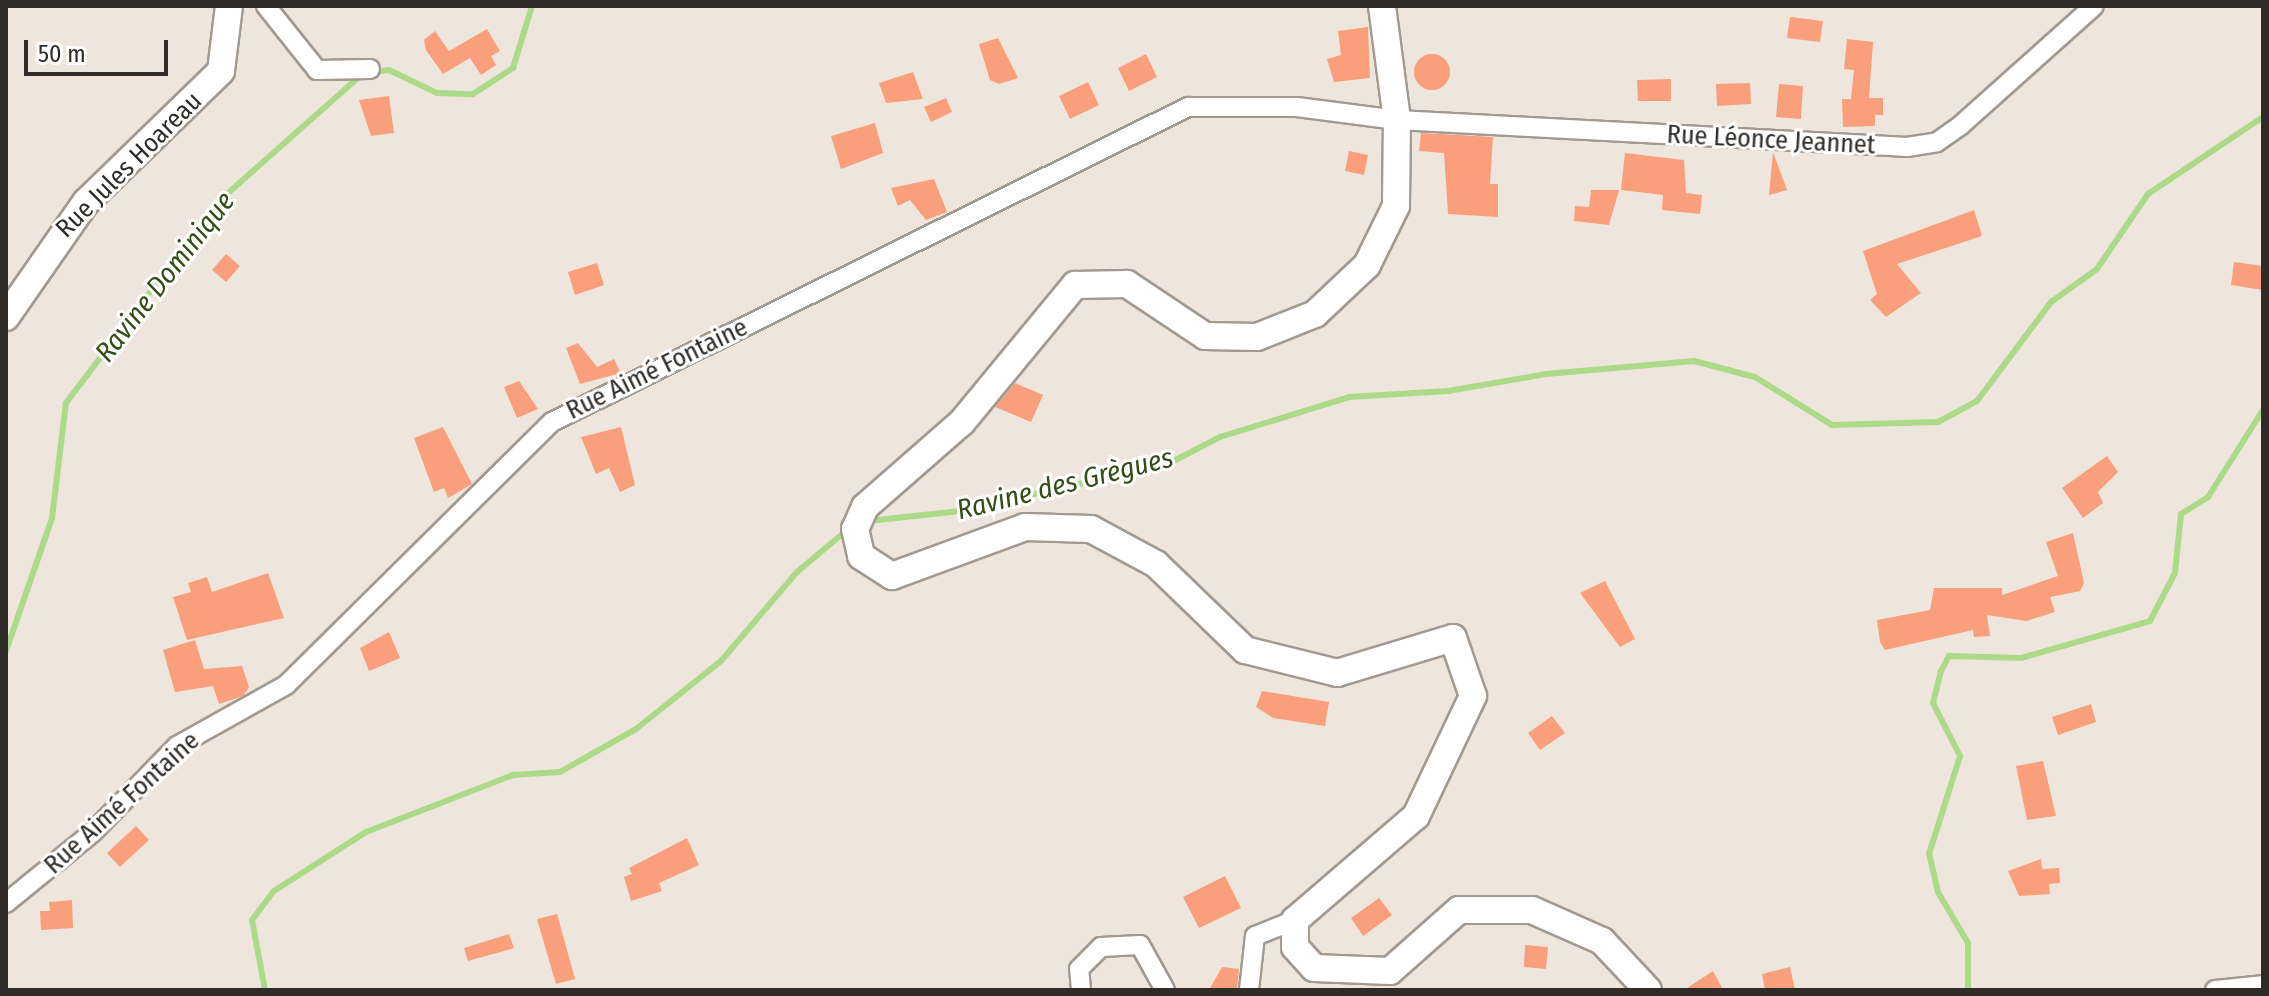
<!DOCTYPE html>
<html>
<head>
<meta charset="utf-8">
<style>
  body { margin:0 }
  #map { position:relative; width:2269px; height:996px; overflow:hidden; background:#eee6dc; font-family:"Fira Sans Condensed",sans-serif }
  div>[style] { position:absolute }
  .stream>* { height:6px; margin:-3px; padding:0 3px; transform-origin:3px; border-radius:3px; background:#adda88 }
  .building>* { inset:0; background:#f99f7b }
  .round { border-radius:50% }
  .roads { filter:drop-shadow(2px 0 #a29a91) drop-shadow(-2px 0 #a29a91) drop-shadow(0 2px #a29a91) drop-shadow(0 -2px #a29a91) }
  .street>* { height:18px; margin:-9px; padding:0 9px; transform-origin:9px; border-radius:9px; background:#fff }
  .secondary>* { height:26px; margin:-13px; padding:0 13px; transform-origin:13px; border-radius:13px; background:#fff }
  span { translate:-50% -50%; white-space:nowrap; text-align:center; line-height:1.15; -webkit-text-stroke:6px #fff; paint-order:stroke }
  .street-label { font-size:26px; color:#2e2b28 }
  .water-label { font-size:28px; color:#324e16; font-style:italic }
  .frame { position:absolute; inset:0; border:8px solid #2e2b28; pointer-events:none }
  .scale { position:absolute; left:24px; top:40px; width:144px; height:36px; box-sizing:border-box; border:4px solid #2e2b28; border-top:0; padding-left:10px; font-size:24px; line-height:28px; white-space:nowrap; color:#2e2b28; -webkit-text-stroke:6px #fff; paint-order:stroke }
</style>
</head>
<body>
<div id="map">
  <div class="stream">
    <i style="left:372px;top:72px;width:17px;rotate:-7deg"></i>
    <i style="left:389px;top:70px;width:53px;rotate:25.6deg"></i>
    <i style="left:437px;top:93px;width:36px;rotate:2deg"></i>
    <i style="left:473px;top:94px;width:48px;rotate:-33deg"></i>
    <i style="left:513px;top:68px;width:65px;rotate:-73deg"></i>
    <i style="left:868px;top:521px;width:84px;rotate:-6.1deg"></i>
    <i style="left:952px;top:512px;width:219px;rotate:-12.4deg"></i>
    <i style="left:1166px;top:465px;width:61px;rotate:-27.4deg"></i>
    <i style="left:1220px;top:437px;width:135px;rotate:-17.2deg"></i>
    <i style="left:1349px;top:397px;width:99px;rotate:-3.5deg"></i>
    <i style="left:1448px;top:391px;width:99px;rotate:-9.8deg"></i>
    <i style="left:1546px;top:374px;width:149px;rotate:-5deg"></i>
    <i style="left:1694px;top:361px;width:63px;rotate:14.7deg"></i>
    <i style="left:1755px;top:377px;width:91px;rotate:31.9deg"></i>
    <i style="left:1832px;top:425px;width:106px;rotate:-1.6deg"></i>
    <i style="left:1938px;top:422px;width:44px;rotate:-28.3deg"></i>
    <i style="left:1977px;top:401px;width:124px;rotate:-53.2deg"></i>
    <i style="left:2051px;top:302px;width:57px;rotate:-35.7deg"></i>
    <i style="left:2097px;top:269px;width:91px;rotate:-55.8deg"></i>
    <i style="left:2148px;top:194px;width:138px;rotate:-33.8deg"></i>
    <i style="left:6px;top:651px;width:141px;rotate:-70.9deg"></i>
    <i style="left:52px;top:518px;width:116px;rotate:-83.1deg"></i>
    <i style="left:66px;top:403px;width:252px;rotate:-52.9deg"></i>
    <i style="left:218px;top:202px;width:191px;rotate:-41.6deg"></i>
    <i style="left:265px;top:990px;width:71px;rotate:-100.5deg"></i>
    <i style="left:252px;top:920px;width:36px;rotate:-53deg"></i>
    <i style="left:274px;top:891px;width:109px;rotate:-32.7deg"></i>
    <i style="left:366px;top:832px;width:158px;rotate:-21.2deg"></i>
    <i style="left:513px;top:775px;width:47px;rotate:-3.7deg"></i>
    <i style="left:560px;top:772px;width:87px;rotate:-29.5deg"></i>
    <i style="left:636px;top:729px;width:109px;rotate:-38.7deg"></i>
    <i style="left:721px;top:661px;width:117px;rotate:-49.5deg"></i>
    <i style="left:797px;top:572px;width:65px;rotate:-40deg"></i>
    <i style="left:1968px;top:990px;width:47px;rotate:-90deg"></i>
    <i style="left:1968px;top:943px;width:59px;rotate:-120.5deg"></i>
    <i style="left:1938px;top:892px;width:39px;rotate:-103deg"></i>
    <i style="left:1929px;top:854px;width:103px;rotate:-72.4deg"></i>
    <i style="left:1960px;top:756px;width:59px;rotate:-117deg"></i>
    <i style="left:1933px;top:703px;width:33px;rotate:-76deg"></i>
    <i style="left:1941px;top:671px;width:17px;rotate:-62deg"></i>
    <i style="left:1949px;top:656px;width:72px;rotate:1.6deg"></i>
    <i style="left:2021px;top:658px;width:134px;rotate:-16deg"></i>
    <i style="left:2150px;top:621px;width:54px;rotate:-62.5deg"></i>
    <i style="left:2175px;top:573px;width:59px;rotate:-84.2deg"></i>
    <i style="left:2181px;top:514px;width:32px;rotate:-32deg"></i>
    <i style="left:2208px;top:497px;width:103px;rotate:-57.7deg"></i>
  </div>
  <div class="building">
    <i style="clip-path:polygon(1790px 17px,1823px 21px,1820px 42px,1787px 38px)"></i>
    <i style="clip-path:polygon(1368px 27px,1370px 78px,1334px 82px,1327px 59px,1341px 55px,1338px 31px)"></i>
    <i style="clip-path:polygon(487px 29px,500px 51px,491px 56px,496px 65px,481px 75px,470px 58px,443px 74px,426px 50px,424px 40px,435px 31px,449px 51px)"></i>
    <i style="clip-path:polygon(998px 38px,1018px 78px,999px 84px,990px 80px,979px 44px)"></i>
    <i style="clip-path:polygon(1847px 39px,1873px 42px,1869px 98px,1883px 98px,1883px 115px,1875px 115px,1875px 126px,1843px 127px,1842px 99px,1851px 99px,1854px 70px,1844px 69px)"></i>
    <i class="round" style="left:1414px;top:54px;width:36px;height:36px"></i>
    <i style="clip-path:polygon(1146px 54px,1157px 77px,1129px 91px,1118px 68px)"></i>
    <i style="clip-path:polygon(913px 72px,923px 99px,886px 103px,879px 83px)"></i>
    <i style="clip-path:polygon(1671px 79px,1671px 101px,1638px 101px,1637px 80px)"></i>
    <i style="clip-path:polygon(1088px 82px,1099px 105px,1070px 119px,1059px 96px)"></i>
    <i style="clip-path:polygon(1750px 83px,1751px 104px,1717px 106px,1716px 84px)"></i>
    <i style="clip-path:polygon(1779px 84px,1803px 86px,1801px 119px,1776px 117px)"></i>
    <i style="clip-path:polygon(389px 96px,394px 133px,371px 136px,359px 100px)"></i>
    <i style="clip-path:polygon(946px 98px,952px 112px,931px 122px,924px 107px)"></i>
    <i style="clip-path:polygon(875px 123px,883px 153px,841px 169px,831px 136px)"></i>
    <i style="clip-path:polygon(1421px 133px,1493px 137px,1490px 184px,1498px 184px,1498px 217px,1448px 214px,1444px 153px,1419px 151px)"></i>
    <i style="clip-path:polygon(1349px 151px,1368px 155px,1364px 175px,1345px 171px)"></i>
    <i style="clip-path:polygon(1773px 152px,1787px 190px,1769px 195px)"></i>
    <i style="clip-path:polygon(1625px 153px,1684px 160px,1686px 193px,1702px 195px,1700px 214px,1662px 210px,1663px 195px,1621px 190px)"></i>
    <i style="clip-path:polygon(934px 179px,947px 212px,926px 220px,910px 200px,898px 206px,891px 188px)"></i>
    <i style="clip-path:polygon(1591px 190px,1619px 190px,1609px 225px,1574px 221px,1575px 206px,1589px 207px)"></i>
    <i style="clip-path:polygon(1974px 210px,1982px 236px,1897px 264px,1921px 293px,1886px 317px,1870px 300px,1877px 294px,1863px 251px)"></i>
    <i style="clip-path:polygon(226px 254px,240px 266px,226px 282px,212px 270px)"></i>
    <i style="clip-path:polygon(2234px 262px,2263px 266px,2263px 290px,2231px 285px)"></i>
    <i style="clip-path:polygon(597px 263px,604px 285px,575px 295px,568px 272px)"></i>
    <i style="clip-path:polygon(578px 343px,597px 367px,614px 359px,621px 373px,580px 384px,566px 348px)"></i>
    <i style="clip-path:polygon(519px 381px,538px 409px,517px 418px,504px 387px)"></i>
    <i style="clip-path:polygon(1015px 383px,1043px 395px,1031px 422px,995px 407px)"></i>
    <i style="clip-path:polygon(443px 427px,472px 484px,448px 498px,444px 488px,434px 492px,414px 438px)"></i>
    <i style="clip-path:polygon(621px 427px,635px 485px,620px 492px,609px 468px,596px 474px,581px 437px)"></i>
    <i style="clip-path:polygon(2107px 456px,2118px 472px,2098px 492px,2103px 503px,2083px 518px,2062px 488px)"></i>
    <i style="clip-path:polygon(2073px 533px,2084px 583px,2080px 591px,2050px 597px,2055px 612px,2026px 621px,1987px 615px,1990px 636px,1974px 637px,1973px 630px,1885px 650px,1880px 642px,1877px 620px,1930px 610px,1934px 588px,2002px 588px,2002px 595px,2058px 576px,2046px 542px)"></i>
    <i style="clip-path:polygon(268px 573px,284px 618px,187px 640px,173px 597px,191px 592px,188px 583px,207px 577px,212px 592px)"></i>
    <i style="clip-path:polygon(1605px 581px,1635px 639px,1620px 647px,1580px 593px)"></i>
    <i style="clip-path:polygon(389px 632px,400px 658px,369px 671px,360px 648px)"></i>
    <i style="clip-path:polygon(195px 640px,204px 669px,242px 666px,249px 687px,243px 696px,219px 704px,213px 686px,175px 692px,163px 650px)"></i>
    <i style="clip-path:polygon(1262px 691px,1329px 702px,1325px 726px,1273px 718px,1256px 707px)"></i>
    <i style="clip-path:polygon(2091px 704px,2096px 722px,2058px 735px,2052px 717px)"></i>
    <i style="clip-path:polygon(1552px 716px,1565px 733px,1540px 750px,1528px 733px)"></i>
    <i style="clip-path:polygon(2043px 761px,2056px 816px,2027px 820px,2016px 766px)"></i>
    <i style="clip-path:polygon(136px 826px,149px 840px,120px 867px,107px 853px)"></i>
    <i style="clip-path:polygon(687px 838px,699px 865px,659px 883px,662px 891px,631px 901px,624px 877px,632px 874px,629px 868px)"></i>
    <i style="clip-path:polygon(2041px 859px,2042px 869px,2059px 868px,2060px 883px,2049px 884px,2050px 894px,2019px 896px,2008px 871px)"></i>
    <i style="clip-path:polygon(1225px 876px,1241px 908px,1199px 928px,1183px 897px)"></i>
    <i style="clip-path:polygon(1379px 898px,1392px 915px,1363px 936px,1351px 918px)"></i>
    <i style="clip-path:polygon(72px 900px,73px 928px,41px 930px,40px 911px,50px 911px,49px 902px)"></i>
    <i style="clip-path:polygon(557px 914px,575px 979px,556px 984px,537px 919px)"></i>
    <i style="clip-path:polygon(509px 934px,514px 948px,468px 961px,464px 948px)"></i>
    <i style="clip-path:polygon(1525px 945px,1548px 947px,1546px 969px,1524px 967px)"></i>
    <i style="clip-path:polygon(1222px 967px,1239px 969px,1237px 990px,1209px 990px)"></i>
    <i style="clip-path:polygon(1790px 967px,1795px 990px,1765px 990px,1762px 974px)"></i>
    <i style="clip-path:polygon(1713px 971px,1723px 990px,1684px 990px)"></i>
  </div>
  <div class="roads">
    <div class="street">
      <i style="left:266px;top:6px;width:82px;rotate:51.4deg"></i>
      <i style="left:317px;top:70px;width:53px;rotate:-1.1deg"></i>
      <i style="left:6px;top:903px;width:112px;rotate:-39.2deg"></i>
      <i style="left:93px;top:832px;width:120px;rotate:-45.7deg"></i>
      <i style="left:177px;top:746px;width:125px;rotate:-29.2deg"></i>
      <i style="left:286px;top:685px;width:374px;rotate:-44.7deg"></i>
      <i style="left:552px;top:422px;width:710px;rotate:-26.35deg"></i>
      <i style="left:1188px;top:107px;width:109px"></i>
      <i style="left:1297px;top:107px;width:101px;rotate:7.4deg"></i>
      <i style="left:1397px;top:120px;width:511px;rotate:3.03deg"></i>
      <i style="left:1907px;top:147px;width:30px;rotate:-9deg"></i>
      <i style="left:1937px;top:142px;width:29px;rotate:-35deg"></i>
      <i style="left:1961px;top:125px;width:178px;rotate:-41.8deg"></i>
      <i style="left:1081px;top:990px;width:21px;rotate:-95deg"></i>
      <i style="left:1079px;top:969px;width:31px;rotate:-45deg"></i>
      <i style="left:1101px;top:947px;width:39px;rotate:-3deg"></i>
      <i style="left:1140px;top:945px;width:51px;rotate:60.9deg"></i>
      <i style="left:1249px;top:990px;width:54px;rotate:-83.7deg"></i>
      <i style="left:1255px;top:936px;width:43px;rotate:-21.8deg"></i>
      <i style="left:2215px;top:990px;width:48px;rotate:-5.9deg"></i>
    </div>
    <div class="secondary">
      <i style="left:1382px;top:6px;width:115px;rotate:82.5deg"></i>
      <i style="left:1397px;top:120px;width:86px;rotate:90.7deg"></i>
      <i style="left:1396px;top:206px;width:66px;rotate:116.2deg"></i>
      <i style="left:1367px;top:265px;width:71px;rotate:136.7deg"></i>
      <i style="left:1315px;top:314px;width:62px;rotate:158.4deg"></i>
      <i style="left:1257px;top:337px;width:52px;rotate:-178.9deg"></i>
      <i style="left:1205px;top:336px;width:94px;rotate:-146.3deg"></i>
      <i style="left:1127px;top:284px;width:52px;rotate:178.9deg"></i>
      <i style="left:1075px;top:285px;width:178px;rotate:129.5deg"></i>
      <i style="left:962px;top:422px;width:129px;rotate:138.8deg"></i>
      <i style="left:865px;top:507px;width:24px;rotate:114deg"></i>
      <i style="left:855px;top:529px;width:28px;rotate:77deg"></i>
      <i style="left:861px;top:556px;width:37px;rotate:33deg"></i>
      <i style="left:892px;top:576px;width:142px;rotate:-20.2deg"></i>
      <i style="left:1025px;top:527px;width:66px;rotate:1.7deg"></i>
      <i style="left:1091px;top:529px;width:74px;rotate:28.3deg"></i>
      <i style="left:1156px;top:564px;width:124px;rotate:44deg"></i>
      <i style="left:1245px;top:650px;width:95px;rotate:14deg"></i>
      <i style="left:1337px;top:673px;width:121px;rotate:-16.8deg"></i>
      <i style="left:1453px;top:638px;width:61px;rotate:71deg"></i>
      <i style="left:1473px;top:696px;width:133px;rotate:115.4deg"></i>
      <i style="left:1416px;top:816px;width:160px;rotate:139.3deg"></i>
      <i style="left:1295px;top:920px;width:27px;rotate:90deg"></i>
      <i style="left:1295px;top:947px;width:28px;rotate:48deg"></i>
      <i style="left:1314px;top:968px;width:76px;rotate:2.3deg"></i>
      <i style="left:1390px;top:971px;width:92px;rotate:-41.5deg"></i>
      <i style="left:1459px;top:910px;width:73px"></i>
      <i style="left:1532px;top:910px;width:77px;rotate:23.9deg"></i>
      <i style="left:1602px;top:941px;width:67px;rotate:46.8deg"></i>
      <i style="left:6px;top:317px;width:140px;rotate:-55.2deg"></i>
      <i style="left:86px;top:202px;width:188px;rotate:-44.1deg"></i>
      <i style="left:221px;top:71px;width:65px;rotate:-83deg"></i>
    </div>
  </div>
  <div class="street-label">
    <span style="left:1771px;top:140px;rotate:3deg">Rue Léonce Jeannet</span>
    <span style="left:129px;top:165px;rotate:-45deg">Rue Jules Hoareau</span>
    <span style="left:657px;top:369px;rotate:-26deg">Rue Aimé Fontaine</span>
    <span style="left:122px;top:803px;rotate:-42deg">Rue Aimé Fontaine</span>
  </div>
  <div class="water-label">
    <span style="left:165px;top:277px;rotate:-52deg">Ravine Dominique</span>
    <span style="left:1065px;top:484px;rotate:-14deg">Ravine des Grègues</span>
  </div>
  <div class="frame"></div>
  <div class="scale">50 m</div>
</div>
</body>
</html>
